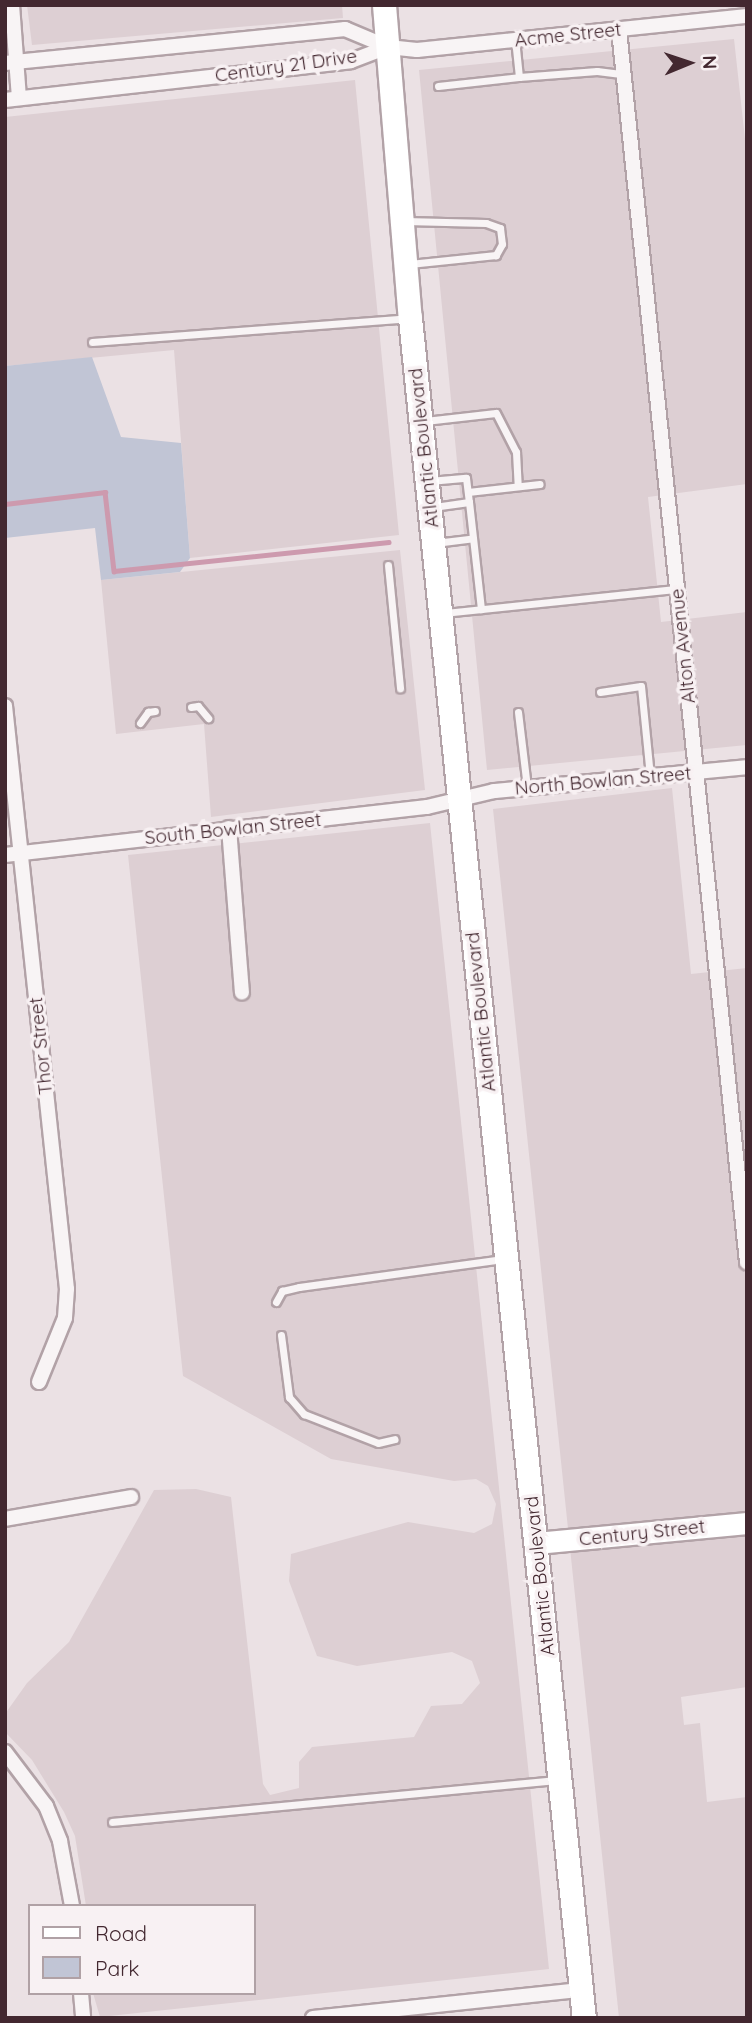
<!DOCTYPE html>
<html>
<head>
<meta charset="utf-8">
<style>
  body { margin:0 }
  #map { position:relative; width:752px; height:2023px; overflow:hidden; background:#ebe1e4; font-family:Quicksand,sans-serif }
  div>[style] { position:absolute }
  .built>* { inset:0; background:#ddcfd3 }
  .green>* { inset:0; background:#c1c5d5 }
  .stream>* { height:4.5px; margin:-2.25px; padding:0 2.25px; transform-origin:2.25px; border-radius:2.25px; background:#cd9aae }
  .roads { filter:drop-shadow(2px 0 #b2a2a7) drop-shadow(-2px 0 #b2a2a7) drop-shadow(0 2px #b2a2a7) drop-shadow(0 -2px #b2a2a7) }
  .lane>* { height:7px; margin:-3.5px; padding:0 3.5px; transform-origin:3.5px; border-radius:3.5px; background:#f8f4f5 }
  .street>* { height:14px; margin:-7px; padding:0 7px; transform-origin:7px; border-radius:7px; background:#f8f4f5 }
  .secondary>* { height:21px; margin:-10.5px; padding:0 10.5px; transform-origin:10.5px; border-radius:10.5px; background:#fff }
  .primary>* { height:23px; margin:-11.5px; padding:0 11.5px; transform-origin:11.5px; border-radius:11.5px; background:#fff }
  span { translate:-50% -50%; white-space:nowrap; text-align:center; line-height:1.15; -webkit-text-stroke:7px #f8f1f3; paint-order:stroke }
  .street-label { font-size:19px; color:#432830 }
  .frame { position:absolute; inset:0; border:7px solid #432830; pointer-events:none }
  .legend { position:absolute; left:28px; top:1904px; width:228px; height:91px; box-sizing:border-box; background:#f8f1f3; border:2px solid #b0a1a5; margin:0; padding:9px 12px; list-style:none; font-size:21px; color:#432830 }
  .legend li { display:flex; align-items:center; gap:14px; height:35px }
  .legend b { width:35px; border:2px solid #b0a1a5 }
  .north { position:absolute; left:654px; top:28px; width:70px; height:70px; -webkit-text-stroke:5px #f8f1f3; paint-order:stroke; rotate:88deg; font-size:19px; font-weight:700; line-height:28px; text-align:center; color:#432830 }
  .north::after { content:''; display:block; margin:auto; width:24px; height:32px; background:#432830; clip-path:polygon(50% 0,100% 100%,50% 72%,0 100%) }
</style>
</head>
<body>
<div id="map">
  <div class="built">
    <i style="clip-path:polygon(27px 5px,342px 5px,343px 18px,32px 45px)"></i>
    <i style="clip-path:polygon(734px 39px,747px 157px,747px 484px,648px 497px,661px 622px,747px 612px,747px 745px,487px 770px,419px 70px)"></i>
    <i style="clip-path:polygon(355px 80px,399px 535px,190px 558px,174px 350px,5px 366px,5px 117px)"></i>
    <i style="clip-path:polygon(400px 550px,425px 790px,211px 817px,204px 724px,116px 734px,101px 580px)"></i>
    <i style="clip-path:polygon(672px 788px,691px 974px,747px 968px,747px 1687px,681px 1697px,684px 1725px,700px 1723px,707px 1802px,747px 1797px,747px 2018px,619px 2018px,493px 809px)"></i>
    <i style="clip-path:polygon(430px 823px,549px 1969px,100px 2017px,93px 1993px,254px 1993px,254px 1906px,86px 1906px,75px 1836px,64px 1812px,32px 1760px,5px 1732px,5px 1714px,27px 1683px,69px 1642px,154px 1490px,196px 1489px,231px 1497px,263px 1784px,270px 1795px,299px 1788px,299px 1762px,312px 1747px,414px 1737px,431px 1706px,462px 1704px,480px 1683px,472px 1661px,452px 1652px,357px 1666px,317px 1656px,289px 1581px,291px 1554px,408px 1522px,474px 1533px,492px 1524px,496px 1504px,488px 1486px,476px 1479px,454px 1481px,331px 1459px,183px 1376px,128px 855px)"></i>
  </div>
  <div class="green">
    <i style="clip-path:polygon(92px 357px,121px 437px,181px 443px,190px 558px,180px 572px,101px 580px,95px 528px,5px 538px,5px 366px)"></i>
  </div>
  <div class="stream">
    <i style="left:5px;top:504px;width:101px;rotate:-6.8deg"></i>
    <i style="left:105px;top:492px;width:80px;rotate:83.5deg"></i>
    <i style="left:114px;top:571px;width:276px;rotate:-6deg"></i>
  </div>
  <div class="roads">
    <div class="lane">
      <i style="left:519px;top:77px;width:78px;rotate:-4.4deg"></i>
      <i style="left:597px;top:71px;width:26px;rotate:7deg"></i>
      <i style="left:438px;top:86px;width:81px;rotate:-6.3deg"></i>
      <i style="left:519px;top:77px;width:37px;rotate:-96deg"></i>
      <i style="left:405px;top:221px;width:81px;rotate:1.4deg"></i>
      <i style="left:486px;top:223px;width:15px;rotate:20deg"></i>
      <i style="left:500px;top:228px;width:16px;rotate:83deg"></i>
      <i style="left:502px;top:244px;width:13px;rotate:119deg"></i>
      <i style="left:496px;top:255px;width:87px;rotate:174.1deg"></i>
      <i style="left:92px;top:342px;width:317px;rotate:-4.3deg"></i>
      <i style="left:425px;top:421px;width:71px;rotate:-6.4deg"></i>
      <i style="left:496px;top:413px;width:44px;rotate:62.9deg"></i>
      <i style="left:516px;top:452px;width:34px;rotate:87deg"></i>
      <i style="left:429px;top:481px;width:37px;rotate:-5deg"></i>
      <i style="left:466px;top:478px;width:24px;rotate:83deg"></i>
      <i style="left:469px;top:502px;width:35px;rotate:172deg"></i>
      <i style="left:468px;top:492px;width:72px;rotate:-6.3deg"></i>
      <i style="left:469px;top:502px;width:108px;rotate:83.6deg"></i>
      <i style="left:435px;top:543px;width:38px;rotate:-7deg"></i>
      <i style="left:388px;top:565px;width:124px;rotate:84.4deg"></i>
      <i style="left:444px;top:613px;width:234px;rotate:-5.9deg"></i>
      <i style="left:600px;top:692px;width:41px;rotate:-8.3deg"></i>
      <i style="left:641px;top:686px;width:90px;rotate:84.3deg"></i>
      <i style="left:191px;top:707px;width:7px;rotate:-8deg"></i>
      <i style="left:198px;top:706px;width:16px;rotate:50deg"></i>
      <i style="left:518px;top:712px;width:76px;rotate:83.2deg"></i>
      <i style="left:140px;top:723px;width:14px;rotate:-54deg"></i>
      <i style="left:148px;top:712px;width:7px;rotate:-8deg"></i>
      <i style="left:276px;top:1302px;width:13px;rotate:-61deg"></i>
      <i style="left:282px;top:1291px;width:17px;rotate:-13deg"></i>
      <i style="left:299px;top:1287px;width:206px;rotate:-7.8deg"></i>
      <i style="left:281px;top:1335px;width:63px;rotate:82.6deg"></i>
      <i style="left:289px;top:1397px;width:23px;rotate:49deg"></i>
      <i style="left:304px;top:1414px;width:79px;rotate:21.4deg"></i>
      <i style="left:378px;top:1443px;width:17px;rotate:-13deg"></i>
      <i style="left:112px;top:1822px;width:446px;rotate:-5.4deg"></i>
    </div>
    <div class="street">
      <i style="left:12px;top:5px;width:93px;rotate:85.7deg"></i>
      <i style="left:619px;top:30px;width:1239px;rotate:84.07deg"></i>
      <i style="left:5px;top:63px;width:342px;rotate:-5.7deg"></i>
      <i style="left:345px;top:29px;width:47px;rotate:22.7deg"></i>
      <i style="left:388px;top:47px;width:29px;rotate:6deg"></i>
      <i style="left:417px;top:50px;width:332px;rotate:-5.9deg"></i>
      <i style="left:5px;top:100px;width:348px;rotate:-6.4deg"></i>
      <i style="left:351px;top:61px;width:40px;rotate:-21deg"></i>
      <i style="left:5px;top:706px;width:586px;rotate:83.93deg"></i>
      <i style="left:67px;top:1289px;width:29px;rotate:94deg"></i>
      <i style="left:65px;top:1318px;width:69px;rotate:112.1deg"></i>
      <i style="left:229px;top:828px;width:165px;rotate:85.5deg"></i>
      <i style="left:5px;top:855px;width:425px;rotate:-6.5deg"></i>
      <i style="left:427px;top:807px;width:69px;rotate:-13.4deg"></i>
      <i style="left:494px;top:791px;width:254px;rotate:-5.4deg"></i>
      <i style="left:5px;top:1519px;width:128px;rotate:-9.9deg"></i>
      <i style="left:5px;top:1752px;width:68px;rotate:52.8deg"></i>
      <i style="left:46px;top:1806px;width:38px;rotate:68deg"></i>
      <i style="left:60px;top:1841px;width:66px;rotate:79.5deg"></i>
      <i style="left:81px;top:1993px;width:25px;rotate:85deg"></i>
      <i style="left:313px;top:2018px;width:269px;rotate:-6deg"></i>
    </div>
    <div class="secondary">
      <i style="left:536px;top:1543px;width:212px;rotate:-5.4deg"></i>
    </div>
    <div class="primary">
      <i style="left:384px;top:5px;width:314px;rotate:85.3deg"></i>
      <i style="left:410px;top:318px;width:1709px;rotate:84.16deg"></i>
    </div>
  </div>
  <div class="street-label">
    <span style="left:568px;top:35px;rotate:-6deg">Acme Street</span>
    <span style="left:286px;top:66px;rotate:-8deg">Century 21 Drive</span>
    <span style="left:424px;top:448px;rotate:-96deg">Atlantic Boulevard</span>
    <span style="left:683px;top:646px;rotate:-96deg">Alton Avenue</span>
    <span style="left:603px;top:781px;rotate:-5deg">North Bowlan Street</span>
    <span style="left:233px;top:829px;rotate:-6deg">South Bowlan Street</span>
    <span style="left:481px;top:1012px;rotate:-96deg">Atlantic Boulevard</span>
    <span style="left:41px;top:1046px;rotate:-96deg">Thor Street</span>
    <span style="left:642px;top:1533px;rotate:-6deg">Century Street</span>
    <span style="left:540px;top:1576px;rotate:-96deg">Atlantic Boulevard</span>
  </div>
  <div class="frame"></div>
  <ul class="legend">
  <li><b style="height:9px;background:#fff"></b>Road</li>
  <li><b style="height:19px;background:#c1c5d5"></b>Park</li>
  </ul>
  <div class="north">N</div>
</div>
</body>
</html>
